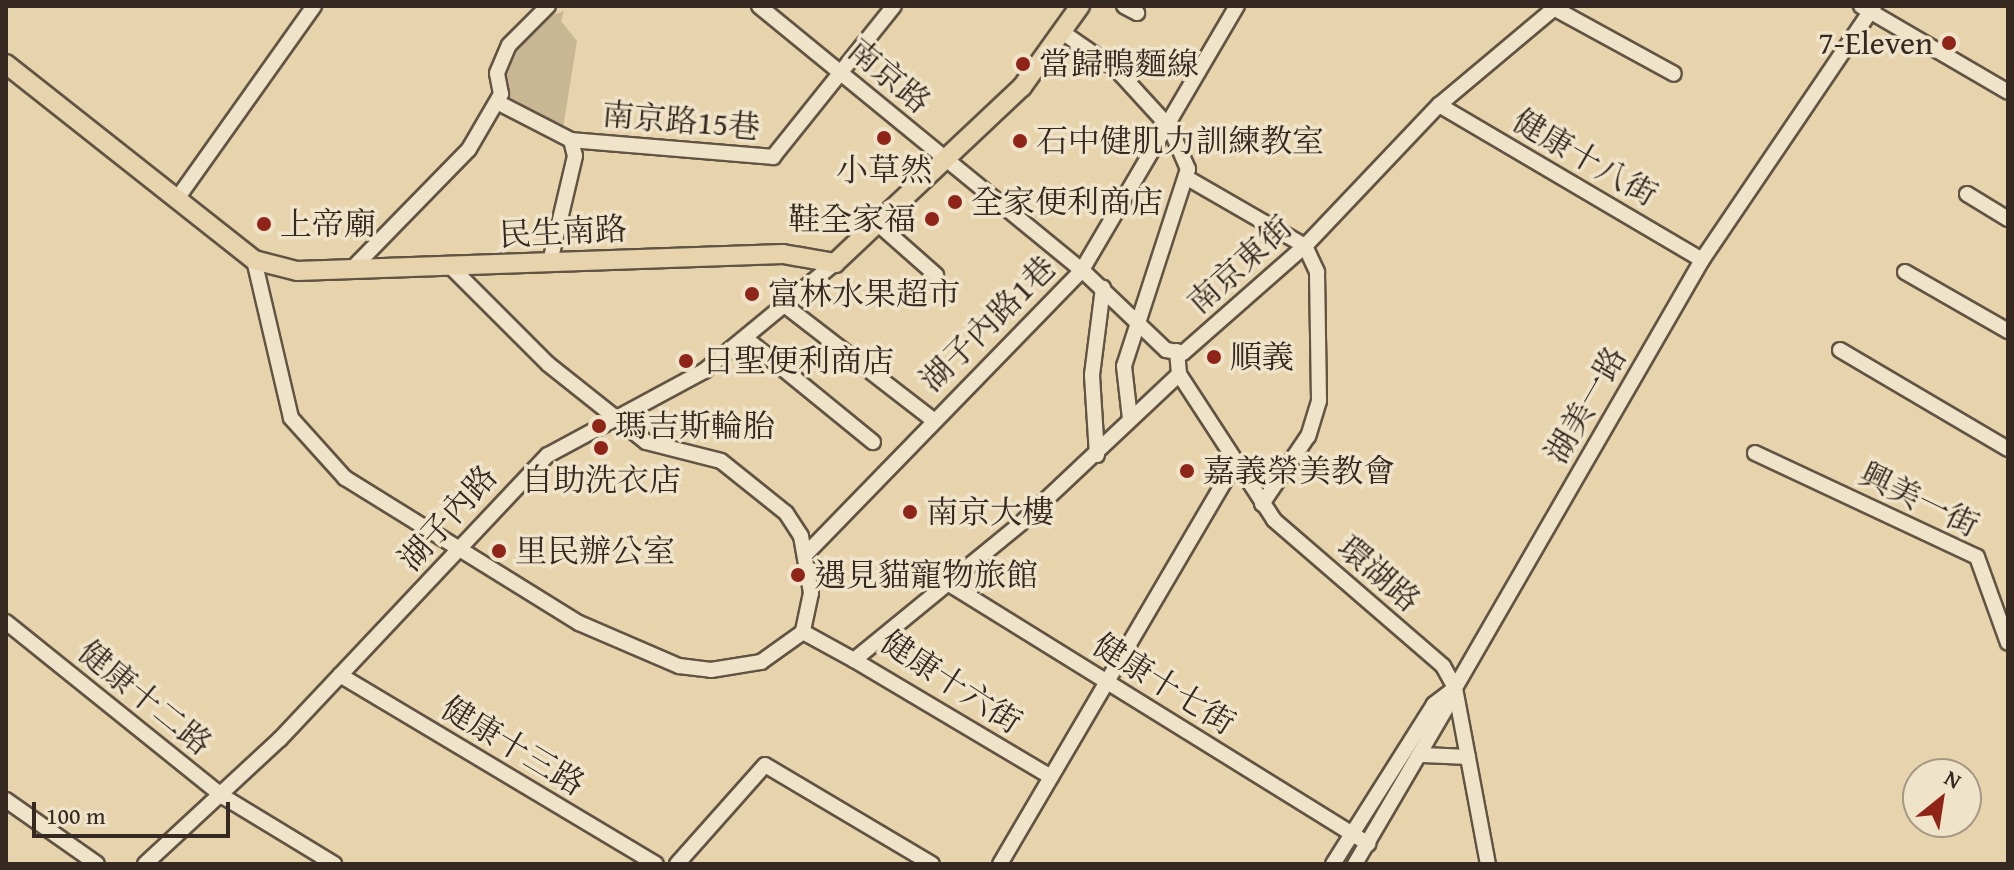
<!DOCTYPE html>
<html>
<head>
<meta charset="utf-8">
<style>
  body { margin:0 }
  #map { position:relative; width:2014px; height:870px; overflow:hidden; background:#e7d4ac; font-family:"Gentium Book Plus","Noto Serif TC",serif }
  div>[style] { position:absolute }
  .green>* { inset:0; background:#c9b794 }
  .roads { filter:drop-shadow(2px 0 #625444) drop-shadow(-2px 0 #625444) drop-shadow(0 2px #625444) drop-shadow(0 -2px #625444) }
  .minor>* { height:14px; margin:-7px; padding:0 7px; transform-origin:7px; border-radius:7px; background:#efe3c9 }
  .major>* { height:18px; margin:-9px; padding:0 9px; transform-origin:9px; border-radius:9px; background:#e7d4ac }
  .dots>* { width:22px; height:22px; translate:-50% -50%; box-sizing:border-box; border:4px solid #efe3c9; border-radius:50% }
  span { translate:-50% -50%; white-space:nowrap; text-align:center; line-height:1.15; -webkit-text-stroke:7px #efe3c9; paint-order:stroke }
  .poi-label { font-size:32px; color:#352921 }
  .right { translate:-100% -50%; text-align:right }
  .left { translate:0 -50%; text-align:left }
  .street-label { font-size:32px; color:#352921 }
  .frame { position:absolute; inset:0; border:8px solid #352921; pointer-events:none }
  .north { position:absolute; left:1902px; top:758px; width:80px; height:80px; box-sizing:border-box; background:#efe3c9; border:2px solid #a59986; border-radius:50%; rotate:30deg; font-size:22px; font-weight:700; line-height:32px; text-align:center; color:#352921 }
  .north::after { content:''; display:block; margin:auto; width:28px; height:36px; background:#8f2418; clip-path:polygon(50% 0,100% 100%,50% 72%,0 100%) }
  .scale { position:absolute; left:32px; top:802px; width:198px; height:36px; box-sizing:border-box; border:4px solid #352921; border-top:0; padding-left:10px; font-size:24px; line-height:28px; white-space:nowrap; color:#352921; -webkit-text-stroke:6px #efe3c9; paint-order:stroke }
</style>
</head>
<body>
<div id="map">
  <div class="green">
    <i style="clip-path:polygon(564px 11px,561px 21px,577px 41px,563px 128px,505px 100px,500px 74px,531px 23px)"></i>
  </div>
  <div class="roads">
    <div class="minor">
      <i style="left:759px;top:6px;width:417px;rotate:39.3deg"></i>
      <i style="left:1082px;top:270px;width:116px;rotate:43.6deg"></i>
      <i style="left:1166px;top:350px;width:17px;rotate:10deg"></i>
      <i style="left:1183px;top:353px;width:162px;rotate:-41.3deg"></i>
      <i style="left:1305px;top:246px;width:195px;rotate:-46.5deg"></i>
      <i style="left:1439px;top:105px;width:154px;rotate:-40deg"></i>
      <i style="left:1124px;top:6px;width:15px;rotate:28deg"></i>
      <i style="left:1550px;top:6px;width:141px;rotate:28.7deg"></i>
      <i style="left:1861px;top:6px;width:170px;rotate:30.3deg"></i>
      <i style="left:1065px;top:34px;width:63px;rotate:34.7deg"></i>
      <i style="left:1117px;top:70px;width:79px;rotate:47.6deg"></i>
      <i style="left:1170px;top:128px;width:45px;rotate:66.3deg"></i>
      <i style="left:1188px;top:169px;width:207px;rotate:108deg"></i>
      <i style="left:1124px;top:366px;width:53px;rotate:83.5deg"></i>
      <i style="left:497px;top:102px;width:83px;rotate:27.2deg"></i>
      <i style="left:571px;top:140px;width:16px;rotate:76deg"></i>
      <i style="left:575px;top:156px;width:109px;rotate:103.3deg"></i>
      <i style="left:1439px;top:105px;width:305px;rotate:30.5deg"></i>
      <i style="left:571px;top:140px;width:203px;rotate:4.8deg"></i>
      <i style="left:773px;top:157px;width:193px;rotate:-51.3deg"></i>
      <i style="left:1189px;top:179px;width:134px;rotate:30deg"></i>
      <i style="left:1305px;top:246px;width:29px;rotate:65deg"></i>
      <i style="left:1317px;top:272px;width:129px;rotate:89.1deg"></i>
      <i style="left:1319px;top:401px;width:37px;rotate:107deg"></i>
      <i style="left:1308px;top:436px;width:82px;rotate:124.1deg"></i>
      <i style="left:1967px;top:194px;width:48px;rotate:31.4deg"></i>
      <i style="left:179px;top:196px;width:233px;rotate:-54.6deg"></i>
      <i style="left:877px;top:223px;width:79px;rotate:41.4deg"></i>
      <i style="left:254px;top:260px;width:162px;rotate:76.8deg"></i>
      <i style="left:291px;top:418px;width:81px;rotate:48deg"></i>
      <i style="left:345px;top:478px;width:275px;rotate:31.8deg"></i>
      <i style="left:579px;top:623px;width:109px;rotate:23.3deg"></i>
      <i style="left:679px;top:666px;width:32px;rotate:7deg"></i>
      <i style="left:711px;top:670px;width:51px;rotate:-9.1deg"></i>
      <i style="left:761px;top:662px;width:52px;rotate:-35.5deg"></i>
      <i style="left:452px;top:268px;width:136px;rotate:45deg"></i>
      <i style="left:548px;top:364px;width:125px;rotate:38.5deg"></i>
      <i style="left:646px;top:442px;width:77px;rotate:14.2deg"></i>
      <i style="left:721px;top:461px;width:83px;rotate:38.7deg"></i>
      <i style="left:786px;top:513px;width:27px;rotate:57deg"></i>
      <i style="left:801px;top:536px;width:58px;rotate:80deg"></i>
      <i style="left:811px;top:593px;width:40px;rotate:102deg"></i>
      <i style="left:350px;top:271px;width:170px;rotate:-45.7deg"></i>
      <i style="left:469px;top:149px;width:64px;rotate:-59.8deg"></i>
      <i style="left:501px;top:94px;width:21px;rotate:-101deg"></i>
      <i style="left:497px;top:73px;width:30px;rotate:-67deg"></i>
      <i style="left:509px;top:45px;width:55px;rotate:-45deg"></i>
      <i style="left:1905px;top:272px;width:119px;rotate:29.8deg"></i>
      <i style="left:787px;top:307px;width:183px;rotate:37.7deg"></i>
      <i style="left:749px;top:341px;width:160px;rotate:39.2deg"></i>
      <i style="left:1840px;top:350px;width:195px;rotate:30.5deg"></i>
      <i style="left:1177px;top:351px;width:23px;rotate:85deg"></i>
      <i style="left:1179px;top:374px;width:174px;rotate:56.9deg"></i>
      <i style="left:1274px;top:520px;width:223px;rotate:40.8deg"></i>
      <i style="left:1443px;top:666px;width:25px;rotate:61deg"></i>
      <i style="left:1455px;top:688px;width:179px;rotate:79.4deg"></i>
      <i style="left:1755px;top:453px;width:245px;rotate:25.1deg"></i>
      <i style="left:1977px;top:557px;width:91px;rotate:70.2deg"></i>
      <i style="left:1097px;top:455px;width:80px;rotate:-93.6deg"></i>
      <i style="left:1092px;top:375px;width:88px;rotate:-82.8deg"></i>
      <i style="left:806px;top:554px;width:396px;rotate:-45.8deg"></i>
      <i style="left:1082px;top:270px;width:306px;rotate:-59.6deg"></i>
      <i style="left:946px;top:582px;width:497px;rotate:31.8deg"></i>
      <i style="left:6px;top:622px;width:280px;rotate:38.8deg"></i>
      <i style="left:224px;top:797px;width:129px;rotate:31.3deg"></i>
      <i style="left:803px;top:632px;width:58px;rotate:28.8deg"></i>
      <i style="left:340px;top:675px;width:368px;rotate:30.9deg"></i>
      <i style="left:1423px;top:755px;width:45px;rotate:2.5deg"></i>
      <i style="left:1051px;top:777px;width:229px;rotate:-149.3deg"></i>
      <i style="left:854px;top:660px;width:215px;rotate:-39.3deg"></i>
      <i style="left:1020px;top:524px;width:219px;rotate:-43.3deg"></i>
      <i style="left:6px;top:800px;width:111px;rotate:35.1deg"></i>
      <i style="left:145px;top:864px;width:184px;rotate:-42.8deg"></i>
      <i style="left:280px;top:739px;width:390px;rotate:-46.7deg"></i>
      <i style="left:548px;top:455px;width:177px;rotate:-28.3deg"></i>
      <i style="left:704px;top:371px;width:170px;rotate:-39.5deg"></i>
      <i style="left:677px;top:864px;width:132px;rotate:-48.4deg"></i>
      <i style="left:765px;top:765px;width:194px;rotate:30.7deg"></i>
      <i style="left:1000px;top:864px;width:463px;rotate:-59.6deg"></i>
      <i style="left:1333px;top:864px;width:189px;rotate:-57.7deg"></i>
      <i style="left:1434px;top:704px;width:26px;rotate:-37deg"></i>
      <i style="left:1455px;top:688px;width:494px;rotate:-60deg"></i>
      <i style="left:1702px;top:260px;width:307px;rotate:-55.9deg"></i>
      <i style="left:1355px;top:864px;width:194px;rotate:-59.7deg"></i>
    </div>
    <div class="major">
      <i style="left:6px;top:64px;width:316px;rotate:38.3deg"></i>
      <i style="left:254px;top:260px;width:44px;rotate:14.3deg"></i>
      <i style="left:297px;top:271px;width:486px;rotate:-2deg"></i>
      <i style="left:783px;top:254px;width:53px;rotate:9.8deg"></i>
      <i style="left:835px;top:263px;width:257px;rotate:-43.3deg"></i>
      <i style="left:1022px;top:87px;width:100px;rotate:-54.4deg"></i>
    </div>
  </div>
  <div class="dots">
    <i style="left:1949px;top:43px;background:#8f2418"></i>
    <i style="left:1023px;top:64px;background:#8f2418"></i>
    <i style="left:884px;top:138px;background:#8f2418"></i>
    <i style="left:1020px;top:141px;background:#8f2418"></i>
    <i style="left:955px;top:202px;background:#8f2418"></i>
    <i style="left:932px;top:219px;background:#8f2418"></i>
    <i style="left:264px;top:224px;background:#8f2418"></i>
    <i style="left:752px;top:294px;background:#8f2418"></i>
    <i style="left:1214px;top:357px;background:#8f2418"></i>
    <i style="left:686px;top:361px;background:#8f2418"></i>
    <i style="left:599px;top:426px;background:#8f2418"></i>
    <i style="left:601px;top:448px;background:#8f2418"></i>
    <i style="left:1187px;top:471px;background:#8f2418"></i>
    <i style="left:910px;top:512px;background:#8f2418"></i>
    <i style="left:499px;top:551px;background:#8f2418"></i>
    <i style="left:798px;top:575px;background:#8f2418"></i>
  </div>
  <div class="poi-label">
    <span class="right" style="left:1933px;top:43px">7-Eleven</span>
    <span class="left" style="left:1039px;top:64px">當歸鴨麵線</span>
    <span class="left" style="left:1036px;top:141px">石中健肌力訓練教室</span>
    <span style="left:884px;top:170px">小草然</span>
    <span class="left" style="left:971px;top:202px">全家便利商店</span>
    <span class="right" style="left:916px;top:219px">鞋全家福</span>
    <span class="left" style="left:280px;top:224px">上帝廟</span>
    <span class="left" style="left:768px;top:294px">富林水果超市</span>
    <span class="left" style="left:1230px;top:357px">順義</span>
    <span class="left" style="left:702px;top:361px">日聖便利商店</span>
    <span class="left" style="left:615px;top:426px">瑪吉斯輪胎</span>
    <span class="left" style="left:1203px;top:471px">嘉義榮美教會</span>
    <span style="left:601px;top:480px">自助洗衣店</span>
    <span class="left" style="left:926px;top:512px">南京大樓</span>
    <span class="left" style="left:515px;top:551px">里民辦公室</span>
    <span class="left" style="left:814px;top:575px">遇見貓寵物旅館</span>
  </div>
  <div class="street-label">
    <span style="left:889px;top:76px;rotate:40deg">南京路</span>
    <span style="left:681px;top:121px;rotate:5deg">南京路15巷</span>
    <span style="left:1585px;top:158px;rotate:30deg">健康十八街</span>
    <span style="left:563px;top:232px;rotate:-3deg">民生南路</span>
    <span style="left:1240px;top:265px;rotate:-42deg">南京東街</span>
    <span style="left:988px;top:324px;rotate:-45deg">湖子內路1巷</span>
    <span style="left:1586px;top:405px;rotate:-60deg">湖美一路</span>
    <span style="left:1919px;top:500px;rotate:26deg">興美一街</span>
    <span style="left:448px;top:518px;rotate:-48deg">湖子內路</span>
    <span style="left:1379px;top:574px;rotate:41deg">環湖路</span>
    <span style="left:951px;top:682px;rotate:33deg">健康十六街</span>
    <span style="left:1164px;top:684px;rotate:32deg">健康十七街</span>
    <span style="left:145px;top:698px;rotate:39deg">健康十二路</span>
    <span style="left:513px;top:746px;rotate:31deg">健康十三路</span>
  </div>
  <div class="frame"></div>
  <div class="north">N</div>
  <div class="scale">100 m</div>
</div>
</body>
</html>
